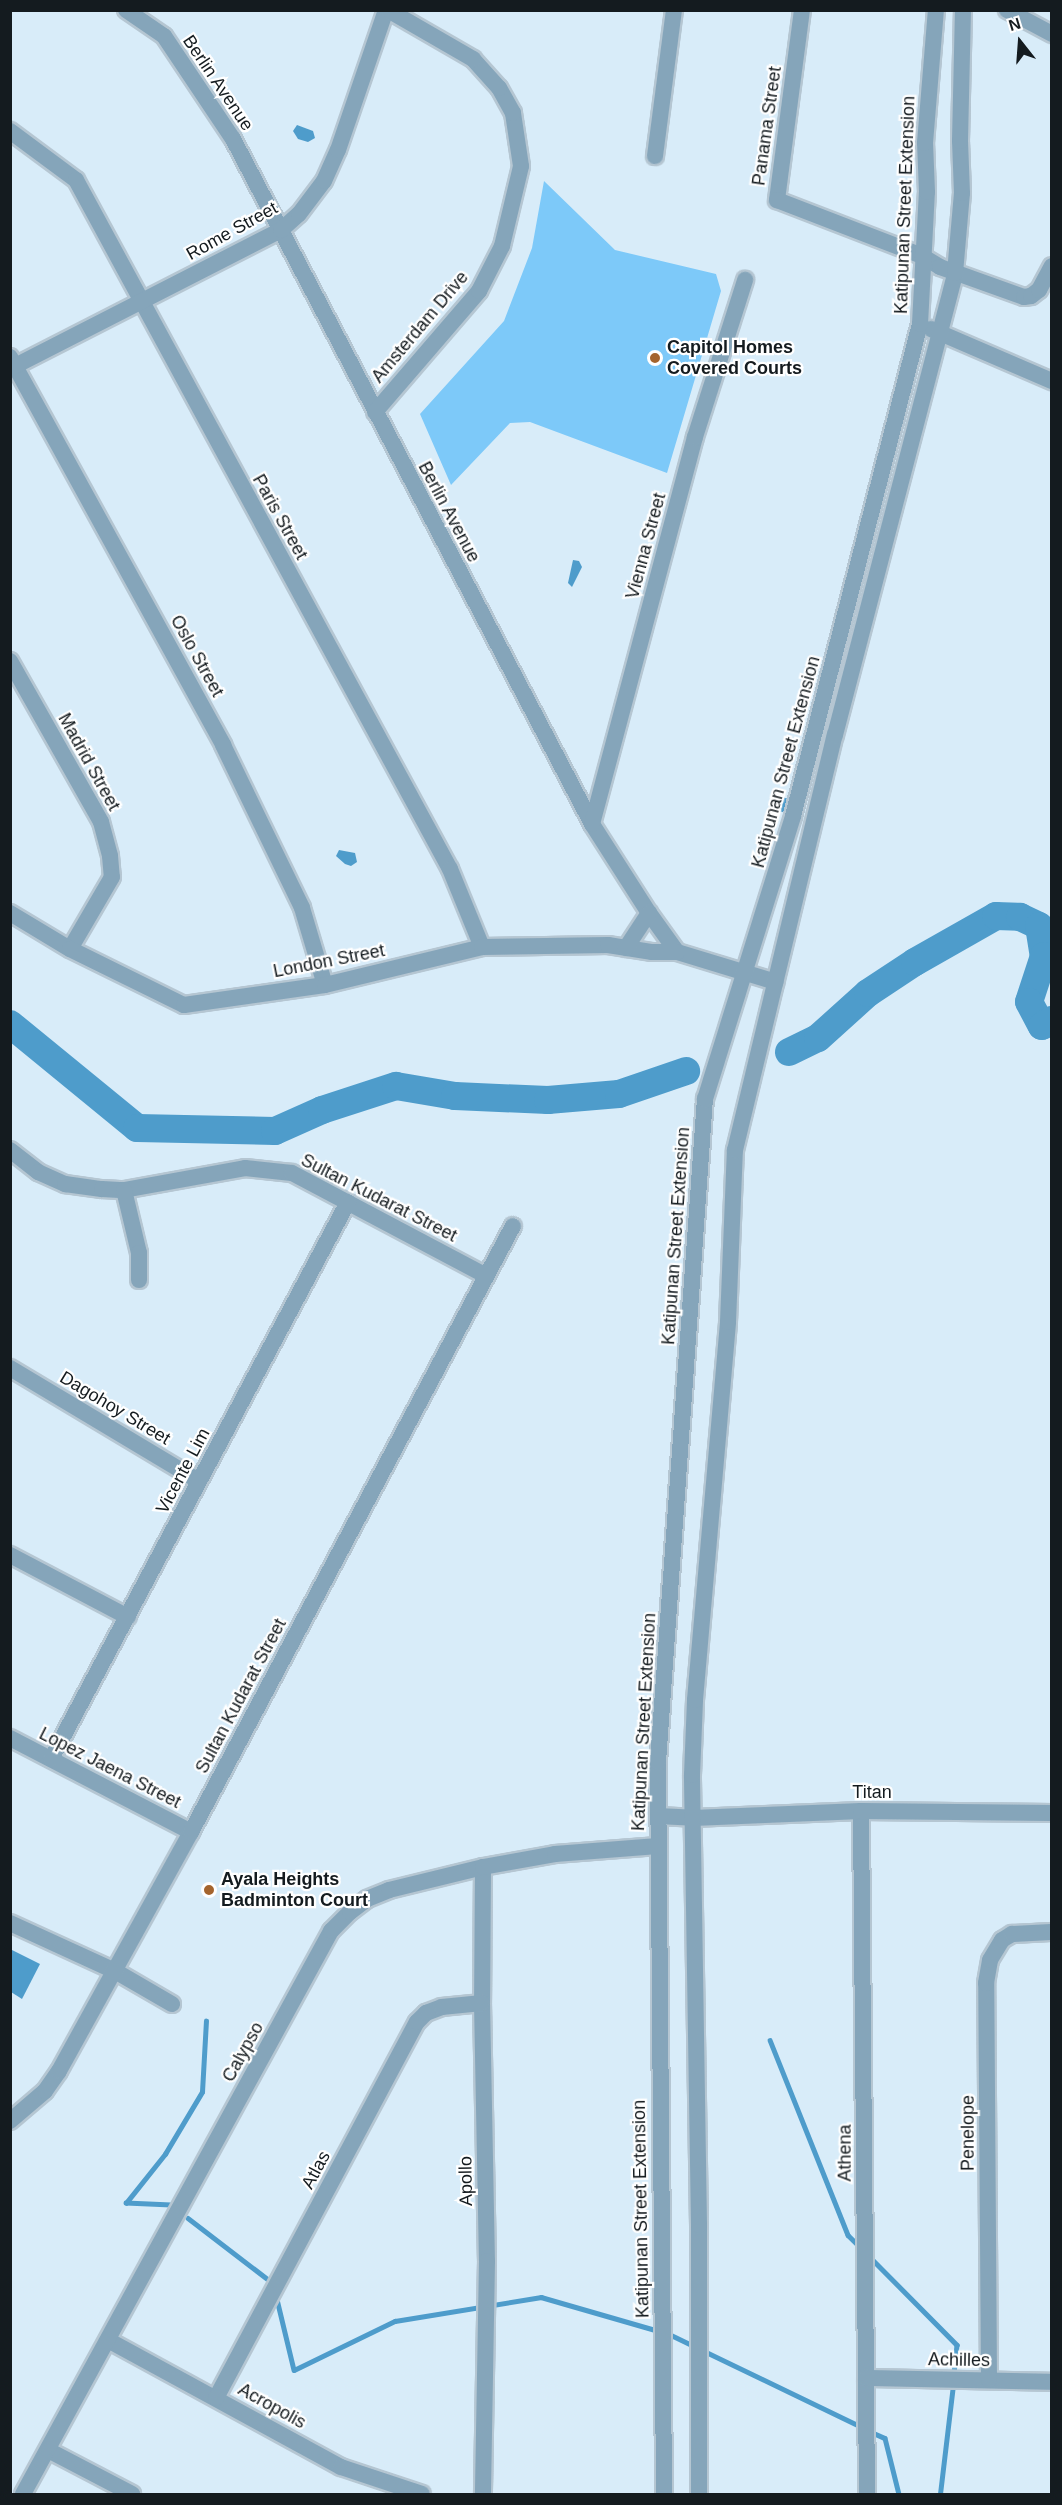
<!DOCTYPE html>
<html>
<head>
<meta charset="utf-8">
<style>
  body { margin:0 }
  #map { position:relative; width:1062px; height:2505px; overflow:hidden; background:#d8ecf9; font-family:Arial,sans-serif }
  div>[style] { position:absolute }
  .green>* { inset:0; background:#7dc9f9 }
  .water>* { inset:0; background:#4e9ccb }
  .stream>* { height:4.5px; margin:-2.25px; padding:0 2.25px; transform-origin:2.25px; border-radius:2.25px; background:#4e9ccb }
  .river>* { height:28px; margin:-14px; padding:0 14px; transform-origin:14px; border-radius:14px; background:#4e9ccb }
  .roads { filter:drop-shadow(2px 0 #b5c6d2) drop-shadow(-2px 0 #b5c6d2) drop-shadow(0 2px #b5c6d2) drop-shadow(0 -2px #b5c6d2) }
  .minor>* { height:16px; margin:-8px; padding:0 8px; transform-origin:8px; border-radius:8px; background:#85a5ba }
  .dots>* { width:16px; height:16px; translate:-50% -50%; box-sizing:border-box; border:3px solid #fff; border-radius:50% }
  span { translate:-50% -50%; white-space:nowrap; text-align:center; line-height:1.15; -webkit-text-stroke:4.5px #fff; paint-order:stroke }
  .street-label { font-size:18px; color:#141b1f }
  .poi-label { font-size:18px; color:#141b1f; font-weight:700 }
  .left { translate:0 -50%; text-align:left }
  .frame { position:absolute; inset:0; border:12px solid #141b1f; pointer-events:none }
  .north { position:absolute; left:990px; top:12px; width:60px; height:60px; -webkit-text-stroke:4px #fff; paint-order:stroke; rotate:343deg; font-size:16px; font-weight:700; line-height:24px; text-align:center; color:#141b1f }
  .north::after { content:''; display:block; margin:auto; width:21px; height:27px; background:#141b1f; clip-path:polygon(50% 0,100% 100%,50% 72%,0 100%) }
</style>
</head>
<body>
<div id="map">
  <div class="green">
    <i style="clip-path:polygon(544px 181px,615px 250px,716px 274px,721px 291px,667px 473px,530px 422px,510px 423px,451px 485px,420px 414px,504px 321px,532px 248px)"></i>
  </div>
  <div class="water">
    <i style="clip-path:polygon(297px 125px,313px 131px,315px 138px,308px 142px,298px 139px,293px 131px)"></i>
    <i style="clip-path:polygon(573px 560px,579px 561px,582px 567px,572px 587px,568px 583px)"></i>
    <i style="clip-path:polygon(774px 794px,794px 801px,789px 814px,769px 808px)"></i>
    <i style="clip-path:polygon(339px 850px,355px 853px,357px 862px,351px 866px,345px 864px,336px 856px)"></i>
    <i style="clip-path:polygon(10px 1949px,40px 1964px,22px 1999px,11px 1992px)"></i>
  </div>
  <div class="stream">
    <i style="left:770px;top:2040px;width:210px;rotate:68.2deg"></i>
    <i style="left:848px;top:2235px;width:16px;rotate:45deg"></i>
    <i style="left:171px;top:2205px;width:45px;rotate:-177.5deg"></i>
    <i style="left:126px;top:2203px;width:63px;rotate:-51.5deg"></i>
    <i style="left:165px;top:2154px;width:72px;rotate:-59.2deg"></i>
    <i style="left:202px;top:2092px;width:71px;rotate:-86.8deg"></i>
    <i style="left:188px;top:2218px;width:108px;rotate:37.5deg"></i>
    <i style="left:869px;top:2256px;width:125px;rotate:45.3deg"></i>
    <i style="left:957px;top:2345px;width:31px;rotate:96deg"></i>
    <i style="left:276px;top:2295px;width:77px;rotate:76.5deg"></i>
    <i style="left:294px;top:2370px;width:112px;rotate:-25.9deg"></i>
    <i style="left:395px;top:2321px;width:148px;rotate:-9.3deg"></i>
    <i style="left:541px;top:2297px;width:123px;rotate:16.1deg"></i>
    <i style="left:667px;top:2333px;width:30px;rotate:26deg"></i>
    <i style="left:702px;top:2350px;width:178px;rotate:25.7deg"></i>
    <i style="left:869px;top:2431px;width:17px;rotate:24deg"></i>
    <i style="left:885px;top:2438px;width:58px;rotate:76deg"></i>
    <i style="left:940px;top:2494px;width:110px;rotate:-83.2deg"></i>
  </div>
  <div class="river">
    <i style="left:10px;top:1024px;width:164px;rotate:39.3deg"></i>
    <i style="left:137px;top:1128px;width:138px;rotate:1.2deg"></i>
    <i style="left:275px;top:1131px;width:51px;rotate:-24.1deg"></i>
    <i style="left:322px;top:1110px;width:78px;rotate:-18deg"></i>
    <i style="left:396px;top:1086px;width:60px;rotate:9.6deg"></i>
    <i style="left:455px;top:1096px;width:93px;rotate:2.5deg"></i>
    <i style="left:548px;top:1100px;width:71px;rotate:-4.8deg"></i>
    <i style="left:619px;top:1094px;width:71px;rotate:-18.9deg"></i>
    <i style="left:789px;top:1052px;width:32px;rotate:-26deg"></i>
    <i style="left:818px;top:1038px;width:67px;rotate:-42deg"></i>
    <i style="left:868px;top:993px;width:56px;rotate:-33.4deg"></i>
    <i style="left:915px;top:962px;width:93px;rotate:-29.6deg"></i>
    <i style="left:996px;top:916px;width:24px;rotate:2deg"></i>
    <i style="left:1020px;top:917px;width:21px;rotate:25deg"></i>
    <i style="left:1039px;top:926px;width:30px;rotate:81deg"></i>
    <i style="left:1044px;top:956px;width:48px;rotate:108.1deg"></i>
    <i style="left:1029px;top:1002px;width:27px;rotate:62deg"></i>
    <i style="left:1042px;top:1026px;width:12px;rotate:-31deg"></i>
  </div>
  <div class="roads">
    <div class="minor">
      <i style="left:126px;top:10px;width:46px;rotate:34.4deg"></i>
      <i style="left:164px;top:36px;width:124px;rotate:56.2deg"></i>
      <i style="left:233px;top:139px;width:773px;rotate:62.34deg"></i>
      <i style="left:592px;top:824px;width:106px;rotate:57.4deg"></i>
      <i style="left:649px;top:913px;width:48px;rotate:54.3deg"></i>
      <i style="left:677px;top:952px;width:103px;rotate:16.9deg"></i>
      <i style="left:802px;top:10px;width:192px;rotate:97.5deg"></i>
      <i style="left:777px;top:200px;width:155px;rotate:21.1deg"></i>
      <i style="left:922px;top:256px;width:21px;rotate:31deg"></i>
      <i style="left:940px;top:267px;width:89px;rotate:19.7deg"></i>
      <i style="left:1024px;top:297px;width:7px;rotate:-8deg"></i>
      <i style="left:1031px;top:296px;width:10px;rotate:-37deg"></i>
      <i style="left:1039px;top:290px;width:27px;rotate:-62deg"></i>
      <i style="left:1007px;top:10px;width:51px;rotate:28.1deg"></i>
      <i style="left:10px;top:131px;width:82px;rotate:36.6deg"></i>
      <i style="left:76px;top:180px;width:784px;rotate:61.51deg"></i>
      <i style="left:450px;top:869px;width:84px;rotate:67.7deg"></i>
      <i style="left:655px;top:156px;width:147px;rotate:-82.6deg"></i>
      <i style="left:931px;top:329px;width:132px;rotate:23.3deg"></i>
      <i style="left:10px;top:357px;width:443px;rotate:61.2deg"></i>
      <i style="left:223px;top:745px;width:181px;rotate:64.1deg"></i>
      <i style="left:302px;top:908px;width:80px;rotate:73.4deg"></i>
      <i style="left:15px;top:366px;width:299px;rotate:-27.1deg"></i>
      <i style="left:281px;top:230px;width:24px;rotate:-42deg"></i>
      <i style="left:299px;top:214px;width:41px;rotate:-52.9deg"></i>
      <i style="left:324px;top:181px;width:34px;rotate:-66deg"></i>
      <i style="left:338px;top:150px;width:148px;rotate:-71.1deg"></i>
      <i style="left:375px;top:412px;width:160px;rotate:-49.3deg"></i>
      <i style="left:479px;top:291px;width:51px;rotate:-62.9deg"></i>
      <i style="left:502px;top:246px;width:82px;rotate:-76.6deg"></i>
      <i style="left:521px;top:166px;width:54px;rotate:-98.6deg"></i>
      <i style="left:513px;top:113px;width:29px;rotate:-119deg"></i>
      <i style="left:499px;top:88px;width:39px;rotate:-132deg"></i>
      <i style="left:473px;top:59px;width:98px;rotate:-150deg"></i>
      <i style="left:10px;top:661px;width:185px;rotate:60.5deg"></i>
      <i style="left:101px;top:822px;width:35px;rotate:75deg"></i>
      <i style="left:110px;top:856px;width:21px;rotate:85deg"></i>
      <i style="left:112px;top:877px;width:83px;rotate:120.3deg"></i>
      <i style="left:592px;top:824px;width:400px;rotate:-75.1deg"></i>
      <i style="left:695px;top:437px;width:165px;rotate:-72.3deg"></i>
      <i style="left:10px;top:913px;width:70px;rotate:31deg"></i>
      <i style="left:70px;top:949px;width:127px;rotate:26.2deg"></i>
      <i style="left:184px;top:1005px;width:142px;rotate:-8.1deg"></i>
      <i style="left:325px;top:985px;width:162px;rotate:-13.6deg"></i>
      <i style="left:482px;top:947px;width:126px;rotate:-0.9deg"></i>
      <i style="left:608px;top:945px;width:45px;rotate:9deg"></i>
      <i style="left:652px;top:952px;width:25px"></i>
      <i style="left:626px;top:948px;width:42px;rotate:-56.7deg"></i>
      <i style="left:10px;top:1150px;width:36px;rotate:38deg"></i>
      <i style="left:38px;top:1172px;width:30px;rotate:24deg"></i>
      <i style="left:65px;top:1184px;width:37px;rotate:8deg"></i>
      <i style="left:102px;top:1189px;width:22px;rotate:3deg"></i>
      <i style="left:124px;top:1190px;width:123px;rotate:-10.3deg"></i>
      <i style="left:245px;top:1168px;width:47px;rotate:6.1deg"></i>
      <i style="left:292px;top:1173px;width:218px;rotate:27.9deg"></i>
      <i style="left:124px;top:1190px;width:65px;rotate:76.6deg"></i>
      <i style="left:139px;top:1253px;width:27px;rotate:90deg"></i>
      <i style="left:10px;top:1368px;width:220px;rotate:30.9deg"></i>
      <i style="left:10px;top:1555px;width:133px;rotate:27.7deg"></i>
      <i style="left:10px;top:1738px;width:204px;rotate:27.4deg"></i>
      <i style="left:51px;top:1759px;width:631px;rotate:-61.93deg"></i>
      <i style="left:861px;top:1811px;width:683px;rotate:89.5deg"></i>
      <i style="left:658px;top:1816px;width:35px;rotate:3deg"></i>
      <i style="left:693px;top:1818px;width:168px;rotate:-2.4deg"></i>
      <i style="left:861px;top:1811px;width:191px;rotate:0.6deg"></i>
      <i style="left:483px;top:1867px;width:136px;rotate:90.4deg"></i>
      <i style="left:482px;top:2003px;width:258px;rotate:88.9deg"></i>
      <i style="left:487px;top:2261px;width:233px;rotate:91deg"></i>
      <i style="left:10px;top:1923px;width:115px;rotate:24.6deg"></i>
      <i style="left:115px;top:1971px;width:66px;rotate:30.1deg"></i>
      <i style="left:10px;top:2121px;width:46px;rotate:-40.6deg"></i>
      <i style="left:45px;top:2091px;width:24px;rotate:-55deg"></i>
      <i style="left:59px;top:2071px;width:273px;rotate:-61.1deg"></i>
      <i style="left:191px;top:1832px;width:686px;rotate:-62.02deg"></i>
      <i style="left:108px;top:2340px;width:265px;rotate:28.6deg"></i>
      <i style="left:341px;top:2467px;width:85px;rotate:18.4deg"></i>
      <i style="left:866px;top:2378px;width:186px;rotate:1.2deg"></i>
      <i style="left:989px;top:2380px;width:397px;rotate:-90.4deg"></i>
      <i style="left:986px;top:1983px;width:23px;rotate:-80deg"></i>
      <i style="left:990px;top:1960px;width:23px;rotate:-59deg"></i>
      <i style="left:1002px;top:1940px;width:12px;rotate:-31deg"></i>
      <i style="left:1012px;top:1934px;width:40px;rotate:-2.9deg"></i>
      <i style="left:216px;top:2398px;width:426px;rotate:-61.9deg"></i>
      <i style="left:417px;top:2022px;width:13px;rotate:-45deg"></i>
      <i style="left:426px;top:2013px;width:17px;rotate:-21deg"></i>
      <i style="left:442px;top:2007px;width:40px;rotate:-5.7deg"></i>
      <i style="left:48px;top:2450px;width:95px;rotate:27.6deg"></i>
      <i style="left:23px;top:2494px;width:642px;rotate:-61.32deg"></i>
      <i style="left:331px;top:1931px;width:27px;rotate:-45deg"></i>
      <i style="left:350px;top:1912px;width:21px;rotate:-37deg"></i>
      <i style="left:367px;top:1899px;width:24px;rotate:-22deg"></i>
      <i style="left:389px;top:1890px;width:97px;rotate:-13.7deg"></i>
      <i style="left:483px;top:1867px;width:73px;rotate:-10.2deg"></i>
      <i style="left:555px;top:1854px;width:103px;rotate:-4.4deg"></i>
      <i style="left:664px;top:2494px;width:732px;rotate:-90.47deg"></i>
      <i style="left:658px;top:1762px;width:665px;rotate:-85.95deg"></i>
      <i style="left:705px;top:1099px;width:296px;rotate:-72.7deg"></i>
      <i style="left:793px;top:816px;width:508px;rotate:-75.53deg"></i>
      <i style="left:920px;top:324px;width:132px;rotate:-87deg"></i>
      <i style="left:927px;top:192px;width:49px;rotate:-92.3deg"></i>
      <i style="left:925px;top:143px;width:133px;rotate:-85.3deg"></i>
      <i style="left:699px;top:2494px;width:269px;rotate:-90deg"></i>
      <i style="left:699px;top:2225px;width:450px;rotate:-90.9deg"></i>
      <i style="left:692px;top:1775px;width:75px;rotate:-87.7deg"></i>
      <i style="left:695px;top:1700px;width:379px;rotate:-85deg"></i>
      <i style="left:728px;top:1322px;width:172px;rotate:-87.7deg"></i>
      <i style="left:735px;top:1150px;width:427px;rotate:-76.5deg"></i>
      <i style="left:835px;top:735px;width:477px;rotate:-75.4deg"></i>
      <i style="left:955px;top:273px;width:80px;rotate:-85deg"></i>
      <i style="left:962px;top:193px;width:52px;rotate:-92.2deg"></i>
      <i style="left:960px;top:141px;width:131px;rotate:-88.7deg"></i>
    </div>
  </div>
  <div class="dots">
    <i style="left:655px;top:358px;background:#a4642e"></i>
    <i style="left:209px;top:1890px;background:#a4642e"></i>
  </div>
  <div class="street-label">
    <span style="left:218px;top:83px;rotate:56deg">Berlin Avenue</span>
    <span style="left:767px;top:126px;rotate:-82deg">Panama Street</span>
    <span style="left:905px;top:205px;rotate:-88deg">Katipunan Street Extension</span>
    <span style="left:232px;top:231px;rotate:-29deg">Rome Street</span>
    <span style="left:420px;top:327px;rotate:-50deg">Amsterdam Drive</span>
    <span style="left:449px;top:512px;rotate:62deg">Berlin Avenue</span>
    <span style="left:280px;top:517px;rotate:61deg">Paris Street</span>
    <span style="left:646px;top:546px;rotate:-75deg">Vienna Street</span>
    <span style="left:197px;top:656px;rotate:61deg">Oslo Street</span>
    <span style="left:89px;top:762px;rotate:61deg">Madrid Street</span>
    <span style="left:786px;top:762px;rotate:-75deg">Katipunan Street Extension</span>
    <span style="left:329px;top:961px;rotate:-11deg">London Street</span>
    <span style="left:379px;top:1198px;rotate:27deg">Sultan Kudarat Street</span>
    <span style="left:676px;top:1236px;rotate:-86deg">Katipunan Street Extension</span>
    <span style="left:115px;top:1408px;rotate:31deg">Dagohoy Street</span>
    <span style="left:183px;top:1471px;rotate:-62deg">Vicente Lim</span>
    <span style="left:241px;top:1696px;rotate:-62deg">Sultan Kudarat Street</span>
    <span style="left:644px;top:1722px;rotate:-87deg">Katipunan Street Extension</span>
    <span style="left:110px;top:1768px;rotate:27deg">Lopez Jaena Street</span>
    <span style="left:872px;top:1792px">Titan</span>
    <span style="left:243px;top:2052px;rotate:-61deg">Calypso</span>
    <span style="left:968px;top:2133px;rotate:-90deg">Penelope</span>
    <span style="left:845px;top:2153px;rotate:-90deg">Athena</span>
    <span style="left:316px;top:2170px;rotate:-62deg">Atlas</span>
    <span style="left:466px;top:2181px;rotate:-91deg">Apollo</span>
    <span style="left:641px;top:2209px;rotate:-91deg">Katipunan Street Extension</span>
    <span style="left:959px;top:2360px;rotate:1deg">Achilles</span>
    <span style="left:272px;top:2406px;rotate:29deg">Acropolis</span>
  </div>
  <div class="poi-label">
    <span class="left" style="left:667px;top:358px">Capitol Homes<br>Covered Courts</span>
    <span class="left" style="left:221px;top:1890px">Ayala Heights<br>Badminton Court</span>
  </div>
  <div class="frame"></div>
  <div class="north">N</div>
</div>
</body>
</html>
